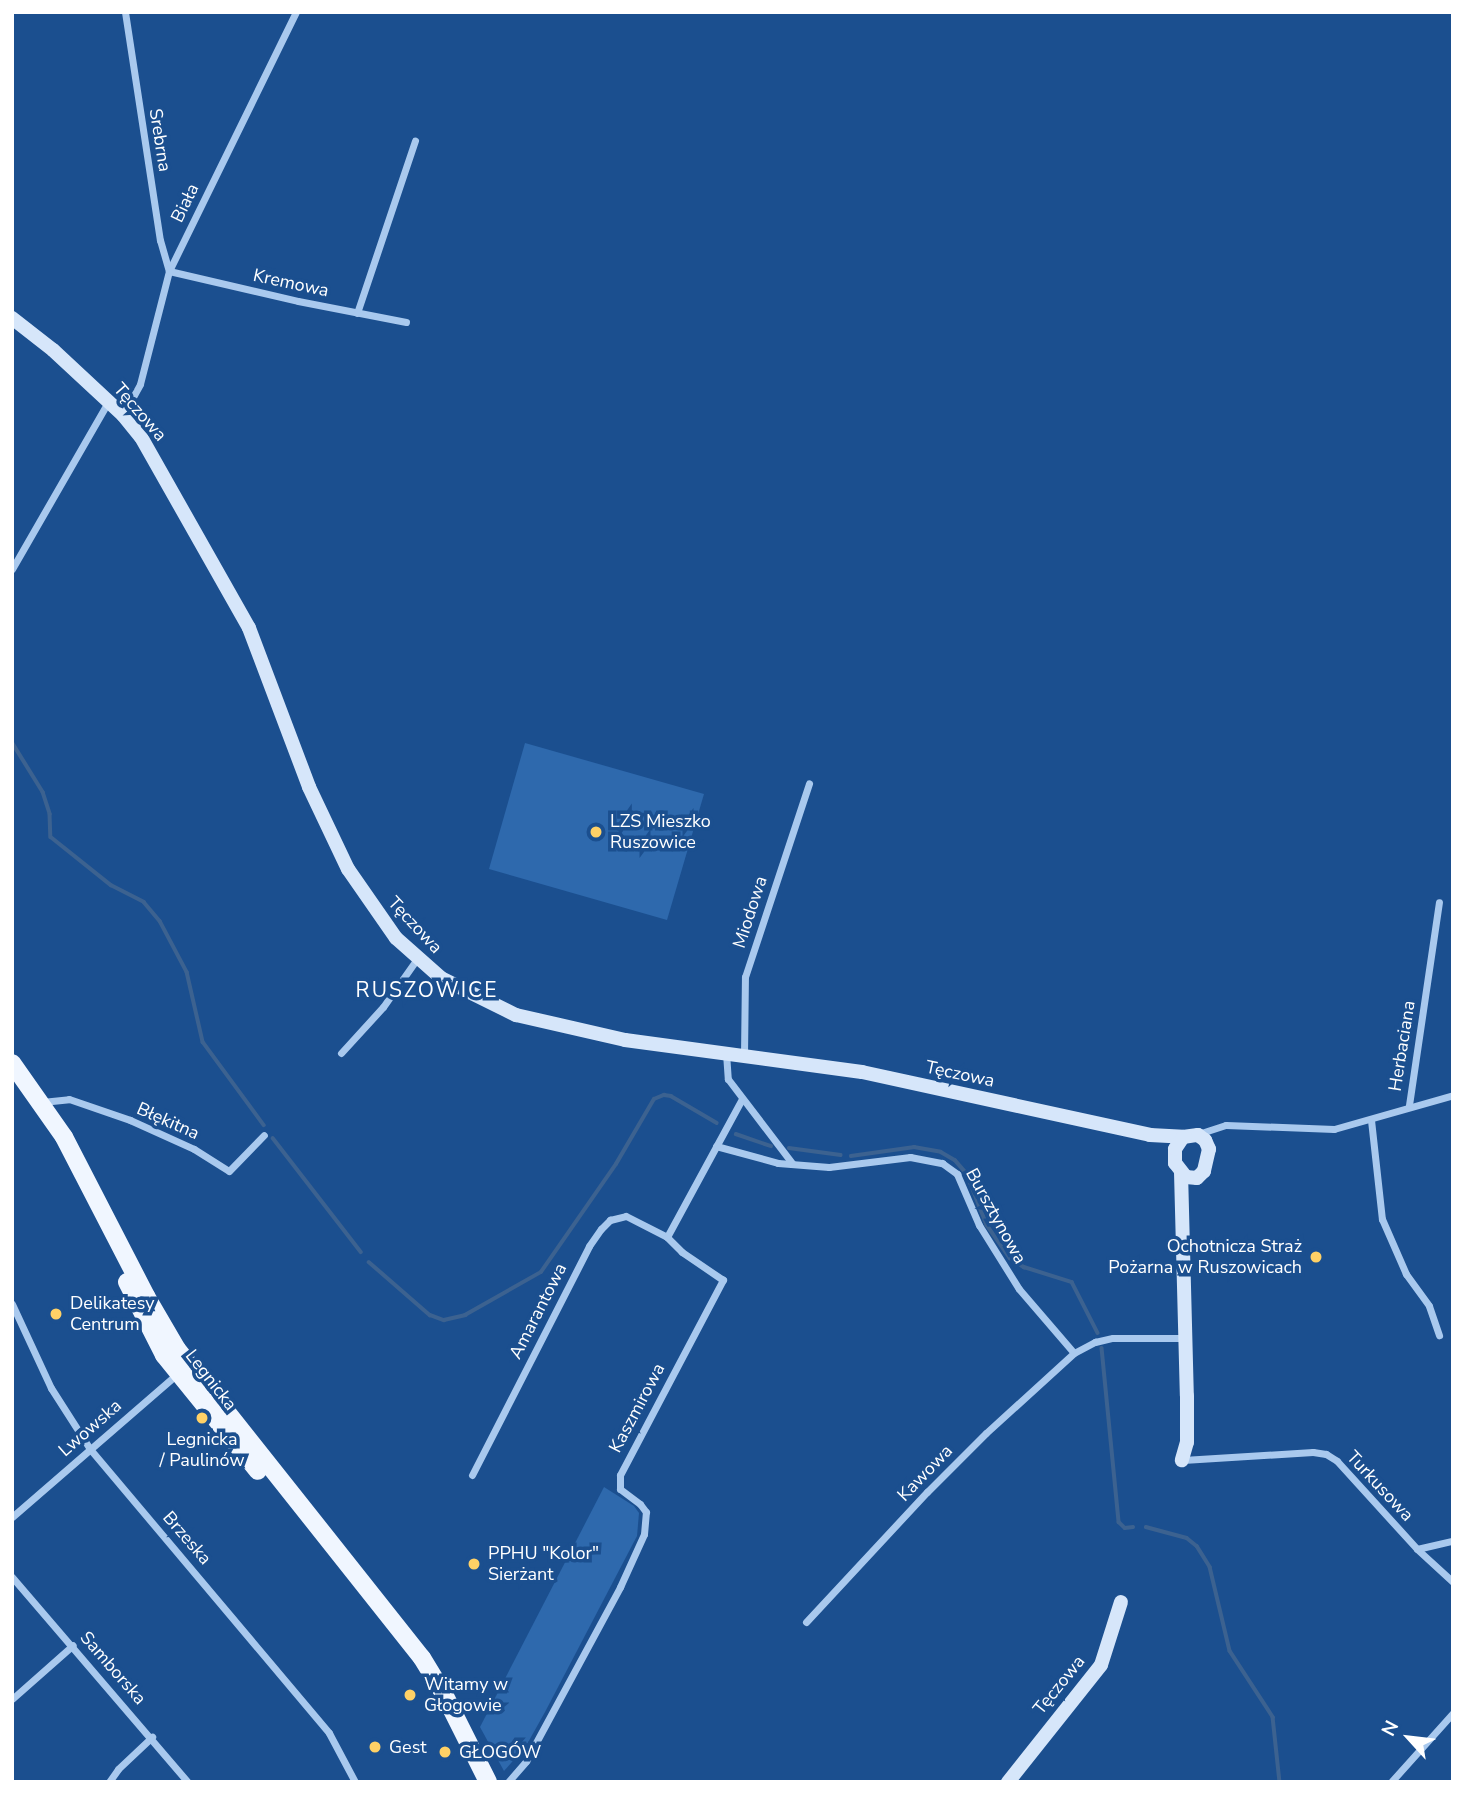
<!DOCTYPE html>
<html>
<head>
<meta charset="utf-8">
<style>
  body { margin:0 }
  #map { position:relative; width:1465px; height:1794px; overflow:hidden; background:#1b4f8f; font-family:"Nunito Sans",sans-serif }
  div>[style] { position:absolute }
  .green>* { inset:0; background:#2e69ad }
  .stream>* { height:3.5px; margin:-1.75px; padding:0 1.75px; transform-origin:1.75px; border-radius:1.75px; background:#3c6290 }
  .street>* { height:7px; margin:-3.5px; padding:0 3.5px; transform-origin:3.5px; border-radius:3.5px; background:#a9c9ee }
  .secondary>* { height:14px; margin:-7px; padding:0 7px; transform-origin:7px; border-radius:7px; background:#d6e6fa }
  .primary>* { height:18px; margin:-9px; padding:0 9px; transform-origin:9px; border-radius:9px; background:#f0f6ff }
  .dots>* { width:19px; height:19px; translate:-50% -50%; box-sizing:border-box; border:4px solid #1b4f8f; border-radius:50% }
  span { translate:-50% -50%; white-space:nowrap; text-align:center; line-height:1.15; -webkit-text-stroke:7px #1b4f8f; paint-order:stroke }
  .street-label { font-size:18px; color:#fff }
  .poi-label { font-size:18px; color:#fff }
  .left { translate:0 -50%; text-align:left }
  .right { translate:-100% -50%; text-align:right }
  .quarter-label { font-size:21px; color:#fff; letter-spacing:2px }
  .frame { position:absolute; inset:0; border:14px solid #fff; pointer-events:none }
  .north { position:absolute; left:1374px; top:1703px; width:70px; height:70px; -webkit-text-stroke:5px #1b4f8f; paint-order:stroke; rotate:297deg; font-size:19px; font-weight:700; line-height:28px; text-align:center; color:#fff }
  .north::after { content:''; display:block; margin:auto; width:24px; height:32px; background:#fff; clip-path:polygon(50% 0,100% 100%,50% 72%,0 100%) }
</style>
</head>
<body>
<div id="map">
  <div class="green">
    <i style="clip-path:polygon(525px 743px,704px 794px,667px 920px,489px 869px)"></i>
    <i style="clip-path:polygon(604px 1487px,634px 1506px,639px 1513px,637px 1536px,545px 1712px,526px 1746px,504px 1771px,480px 1727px)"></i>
  </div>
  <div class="stream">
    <i style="left:12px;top:742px;width:59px;rotate:58.2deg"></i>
    <i style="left:43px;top:792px;width:23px;rotate:72deg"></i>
    <i style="left:50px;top:814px;width:23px;rotate:88deg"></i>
    <i style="left:51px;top:837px;width:77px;rotate:38.7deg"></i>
    <i style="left:111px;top:885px;width:37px;rotate:27deg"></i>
    <i style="left:144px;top:902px;width:25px;rotate:50deg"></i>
    <i style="left:160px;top:921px;width:58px;rotate:62.1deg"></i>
    <i style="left:187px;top:972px;width:72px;rotate:77.1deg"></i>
    <i style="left:203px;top:1042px;width:103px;rotate:53.7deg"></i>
    <i style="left:736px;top:1134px;width:37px;rotate:19deg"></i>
    <i style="left:273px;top:1138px;width:144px;rotate:52.3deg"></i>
    <i style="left:789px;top:1148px;width:52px;rotate:7.7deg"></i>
    <i style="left:851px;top:1156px;width:64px;rotate:-8.1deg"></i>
    <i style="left:914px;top:1147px;width:27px;rotate:10deg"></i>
    <i style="left:941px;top:1152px;width:16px;rotate:30deg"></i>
    <i style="left:955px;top:1160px;width:18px;rotate:49deg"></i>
    <i style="left:967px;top:1174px;width:55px;rotate:68.6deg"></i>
    <i style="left:987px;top:1225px;width:40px;rotate:55.1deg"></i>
    <i style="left:1010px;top:1258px;width:17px;rotate:33deg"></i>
    <i style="left:1024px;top:1267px;width:50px;rotate:17.4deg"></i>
    <i style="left:1072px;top:1282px;width:57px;rotate:63deg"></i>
    <i style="left:369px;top:1262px;width:81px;rotate:41deg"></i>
    <i style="left:430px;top:1315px;width:15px;rotate:20deg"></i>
    <i style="left:444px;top:1320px;width:22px;rotate:-13deg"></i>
    <i style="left:465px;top:1315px;width:87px;rotate:-29.5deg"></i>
    <i style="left:541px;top:1272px;width:131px;rotate:-55.2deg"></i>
    <i style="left:616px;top:1164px;width:75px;rotate:-59.7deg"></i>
    <i style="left:654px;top:1099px;width:11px;rotate:-22deg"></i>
    <i style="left:664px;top:1095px;width:7px;rotate:8deg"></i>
    <i style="left:671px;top:1096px;width:53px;rotate:30.4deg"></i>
    <i style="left:1102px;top:1348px;width:175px;rotate:84.4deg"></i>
    <i style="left:1119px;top:1522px;width:8px;rotate:45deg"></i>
    <i style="left:1125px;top:1528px;width:8px;rotate:-7deg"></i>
    <i style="left:1146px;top:1527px;width:42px;rotate:15deg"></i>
    <i style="left:1187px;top:1538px;width:13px;rotate:39deg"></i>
    <i style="left:1197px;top:1546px;width:25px;rotate:58deg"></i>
    <i style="left:1210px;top:1567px;width:86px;rotate:76.6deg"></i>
    <i style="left:1230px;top:1651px;width:79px;rotate:56.9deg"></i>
    <i style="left:1273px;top:1717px;width:65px;rotate:83.9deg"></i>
  </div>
  <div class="street">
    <i style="left:125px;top:12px;width:231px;rotate:81.3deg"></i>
    <i style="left:160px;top:240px;width:32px;rotate:74deg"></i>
    <i style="left:169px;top:271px;width:132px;rotate:13.1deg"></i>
    <i style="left:298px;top:301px;width:110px;rotate:11deg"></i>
    <i style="left:357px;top:313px;width:182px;rotate:-71.4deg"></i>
    <i style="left:123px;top:415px;width:35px;rotate:-61deg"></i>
    <i style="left:140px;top:384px;width:117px;rotate:-75.6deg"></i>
    <i style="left:169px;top:271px;width:288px;rotate:-63.9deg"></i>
    <i style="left:12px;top:569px;width:193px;rotate:-60.1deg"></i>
    <i style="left:341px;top:1053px;width:62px;rotate:-47.6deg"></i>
    <i style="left:383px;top:1007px;width:59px;rotate:-54.7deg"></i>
    <i style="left:726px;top:1053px;width:26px;rotate:86deg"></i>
    <i style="left:728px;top:1079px;width:106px;rotate:52.7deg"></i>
    <i style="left:744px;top:1055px;width:78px;rotate:-89.3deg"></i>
    <i style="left:745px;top:977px;width:204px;rotate:-71.7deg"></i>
    <i style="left:42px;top:1102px;width:27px;rotate:-6deg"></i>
    <i style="left:69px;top:1099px;width:65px;rotate:19deg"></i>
    <i style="left:130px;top:1120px;width:70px;rotate:24.4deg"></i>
    <i style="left:194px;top:1149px;width:41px;rotate:32.2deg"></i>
    <i style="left:229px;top:1171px;width:50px;rotate:-45.8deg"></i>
    <i style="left:1409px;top:1105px;width:205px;rotate:-81.6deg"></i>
    <i style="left:1371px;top:1120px;width:100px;rotate:83.7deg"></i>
    <i style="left:1382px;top:1219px;width:60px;rotate:66.4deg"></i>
    <i style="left:1406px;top:1274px;width:39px;rotate:54deg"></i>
    <i style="left:1429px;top:1306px;width:31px;rotate:71deg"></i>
    <i style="left:1198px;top:1134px;width:29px;rotate:-18deg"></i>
    <i style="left:1226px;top:1125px;width:108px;rotate:2.1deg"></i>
    <i style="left:1334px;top:1129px;width:124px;rotate:-15.9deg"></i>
    <i style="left:716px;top:1146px;width:64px;rotate:15.3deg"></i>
    <i style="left:778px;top:1163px;width:51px;rotate:4.5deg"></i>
    <i style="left:829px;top:1167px;width:82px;rotate:-7deg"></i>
    <i style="left:910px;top:1157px;width:33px;rotate:11deg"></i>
    <i style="left:942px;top:1163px;width:19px;rotate:36deg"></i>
    <i style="left:957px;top:1174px;width:56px;rotate:66.7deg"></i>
    <i style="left:979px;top:1225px;width:75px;rotate:58deg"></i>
    <i style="left:1019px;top:1289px;width:84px;rotate:49.3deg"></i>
    <i style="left:1074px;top:1353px;width:24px;rotate:-28deg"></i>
    <i style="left:1095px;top:1342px;width:18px;rotate:-13deg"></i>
    <i style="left:1113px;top:1338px;width:71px"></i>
    <i style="left:12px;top:1304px;width:93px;rotate:65.1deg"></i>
    <i style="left:51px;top:1388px;width:72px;rotate:57.4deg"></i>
    <i style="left:90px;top:1449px;width:371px;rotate:49.9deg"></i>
    <i style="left:329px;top:1733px;width:55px;rotate:62deg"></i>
    <i style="left:1183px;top:1460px;width:130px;rotate:-3.5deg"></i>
    <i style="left:1313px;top:1452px;width:13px;rotate:9deg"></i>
    <i style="left:1326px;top:1454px;width:13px;rotate:32deg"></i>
    <i style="left:1337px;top:1461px;width:119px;rotate:47.7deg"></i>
    <i style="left:1417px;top:1549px;width:49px;rotate:42.5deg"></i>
    <i style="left:472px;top:1475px;width:257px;rotate:-62.9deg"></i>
    <i style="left:589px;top:1246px;width:21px;rotate:-55deg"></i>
    <i style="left:601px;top:1229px;width:13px;rotate:-45deg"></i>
    <i style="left:610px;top:1220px;width:16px;rotate:-14deg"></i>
    <i style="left:626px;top:1216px;width:46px;rotate:27.1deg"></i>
    <i style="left:12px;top:1517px;width:218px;rotate:-40.9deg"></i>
    <i style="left:1417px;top:1549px;width:37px;rotate:-13deg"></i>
    <i style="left:12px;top:1577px;width:270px;rotate:49.4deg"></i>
    <i style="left:806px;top:1622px;width:178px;rotate:-47.1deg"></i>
    <i style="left:927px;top:1492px;width:83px;rotate:-45deg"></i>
    <i style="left:986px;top:1433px;width:119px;rotate:-42.3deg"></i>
    <i style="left:12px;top:1699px;width:81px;rotate:-41.5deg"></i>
    <i style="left:109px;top:1782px;width:16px;rotate:-55deg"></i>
    <i style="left:118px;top:1769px;width:47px;rotate:-43.3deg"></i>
    <i style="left:508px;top:1782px;width:28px;rotate:-49deg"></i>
    <i style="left:526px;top:1761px;width:198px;rotate:-61.6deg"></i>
    <i style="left:620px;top:1587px;width:58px;rotate:-65.6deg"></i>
    <i style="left:644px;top:1534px;width:22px;rotate:-85deg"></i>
    <i style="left:646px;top:1512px;width:10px;rotate:-127deg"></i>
    <i style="left:640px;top:1504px;width:25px;rotate:-143deg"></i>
    <i style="left:620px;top:1489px;width:14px;rotate:-90deg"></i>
    <i style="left:620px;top:1475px;width:221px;rotate:-62.2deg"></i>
    <i style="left:723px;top:1280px;width:50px;rotate:-145.7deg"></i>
    <i style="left:682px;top:1252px;width:21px;rotate:-135deg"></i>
    <i style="left:667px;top:1237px;width:157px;rotate:-61.5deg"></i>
    <i style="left:1391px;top:1782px;width:93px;rotate:-48.1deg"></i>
  </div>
  <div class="secondary">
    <i style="left:12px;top:318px;width:52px;rotate:38deg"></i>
    <i style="left:53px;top:350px;width:96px;rotate:42.9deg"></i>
    <i style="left:123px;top:415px;width:28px;rotate:51deg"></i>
    <i style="left:141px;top:437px;width:219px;rotate:60.5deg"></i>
    <i style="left:249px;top:628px;width:170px;rotate:69.3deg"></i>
    <i style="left:309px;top:787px;width:91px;rotate:64.6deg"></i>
    <i style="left:348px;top:869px;width:84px;rotate:55.2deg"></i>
    <i style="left:396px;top:938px;width:60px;rotate:41.6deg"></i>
    <i style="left:441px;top:978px;width:84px;rotate:26.3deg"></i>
    <i style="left:516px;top:1015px;width:112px;rotate:12.9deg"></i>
    <i style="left:625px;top:1040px;width:239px;rotate:7.7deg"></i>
    <i style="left:862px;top:1072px;width:295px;rotate:12.3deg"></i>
    <i style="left:1150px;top:1135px;width:33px;rotate:3deg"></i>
    <i style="left:1183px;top:1137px;width:15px;rotate:-8deg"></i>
    <i style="left:1198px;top:1135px;width:9px;rotate:36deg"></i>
    <i style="left:1205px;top:1140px;width:10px;rotate:66deg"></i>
    <i style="left:1209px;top:1149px;width:23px;rotate:103deg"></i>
    <i style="left:1204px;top:1171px;width:10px;rotate:135deg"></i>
    <i style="left:1197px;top:1178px;width:11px;rotate:-175deg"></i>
    <i style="left:1186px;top:1177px;width:18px;rotate:-128deg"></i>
    <i style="left:1175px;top:1163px;width:14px;rotate:-90deg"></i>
    <i style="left:1175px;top:1149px;width:14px;rotate:-56deg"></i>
    <i style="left:1181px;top:1172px;width:224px;rotate:88.5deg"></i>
    <i style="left:1187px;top:1396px;width:46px;rotate:90deg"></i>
    <i style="left:1187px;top:1442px;width:19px;rotate:106deg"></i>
    <i style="left:1008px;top:1782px;width:149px;rotate:-51.5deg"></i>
    <i style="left:1101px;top:1665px;width:66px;rotate:-72.4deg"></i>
  </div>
  <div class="primary">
    <i style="left:12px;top:1063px;width:90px;rotate:54.9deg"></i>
    <i style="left:64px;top:1137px;width:179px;rotate:62.7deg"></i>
    <i style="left:146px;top:1296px;width:61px;rotate:59.7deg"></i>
    <i style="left:177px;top:1349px;width:394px;rotate:51.6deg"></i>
    <i style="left:422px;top:1658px;width:42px;rotate:58.6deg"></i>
    <i style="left:444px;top:1694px;width:98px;rotate:63.4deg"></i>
    <i style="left:127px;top:1282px;width:82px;rotate:63.1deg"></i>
    <i style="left:164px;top:1355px;width:149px;rotate:51deg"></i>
  </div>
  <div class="dots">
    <i style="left:596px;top:832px;background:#ffd166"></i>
    <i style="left:1316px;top:1257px;background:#ffd166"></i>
    <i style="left:56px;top:1314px;background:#ffd166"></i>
    <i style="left:202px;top:1418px;background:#ffd166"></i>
    <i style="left:474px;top:1564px;background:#ffd166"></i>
    <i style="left:410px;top:1695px;background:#ffd166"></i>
    <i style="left:375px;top:1747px;background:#ffd166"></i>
    <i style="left:445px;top:1752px;background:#ffd166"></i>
  </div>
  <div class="street-label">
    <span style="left:160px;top:140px;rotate:81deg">Srebrna</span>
    <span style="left:185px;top:203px;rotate:-64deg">Biała</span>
    <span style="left:291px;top:283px;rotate:12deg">Kremowa</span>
    <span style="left:140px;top:412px;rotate:49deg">Tęczowa</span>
    <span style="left:750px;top:912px;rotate:-72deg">Miodowa</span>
    <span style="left:415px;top:925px;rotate:47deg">Tęczowa</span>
    <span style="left:1402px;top:1046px;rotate:-81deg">Herbaciana</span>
    <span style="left:960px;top:1074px;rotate:12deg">Tęczowa</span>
    <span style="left:168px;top:1121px;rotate:24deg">Błękitna</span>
    <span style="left:996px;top:1216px;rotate:61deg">Bursztynowa</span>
    <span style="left:538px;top:1311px;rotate:-63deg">Amarantowa</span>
    <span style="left:211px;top:1380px;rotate:52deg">Legnicka</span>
    <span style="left:637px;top:1408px;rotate:-62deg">Kaszmirowa</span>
    <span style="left:90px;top:1428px;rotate:-41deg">Lwowska</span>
    <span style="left:925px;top:1473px;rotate:-46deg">Kawowa</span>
    <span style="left:1380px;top:1486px;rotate:47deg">Turkusowa</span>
    <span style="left:187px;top:1538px;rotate:49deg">Brzeska</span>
    <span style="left:113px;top:1668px;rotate:49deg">Samborska</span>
    <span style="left:1059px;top:1685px;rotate:-51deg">Tęczowa</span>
  </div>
  <div class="poi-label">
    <span class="left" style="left:610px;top:832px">LZS Mieszko<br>Ruszowice</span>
    <span class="right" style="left:1302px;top:1257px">Ochotnicza Straż<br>Pożarna w Ruszowicach</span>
    <span class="left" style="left:70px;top:1314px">Delikatesy<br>Centrum</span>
    <span style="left:202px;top:1450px">Legnicka<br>/ Paulinów</span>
    <span class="left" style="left:488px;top:1564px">PPHU "Kolor"<br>Sierżant</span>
    <span class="left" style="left:424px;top:1695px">Witamy w<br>Głogowie</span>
    <span class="left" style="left:389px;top:1747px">Gest</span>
    <span class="left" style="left:459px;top:1752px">GŁOGÓW</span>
  </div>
  <div class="quarter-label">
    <span style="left:427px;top:990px">RUSZOWICE</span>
  </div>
  <div class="frame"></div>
  <div class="north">N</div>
</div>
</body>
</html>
